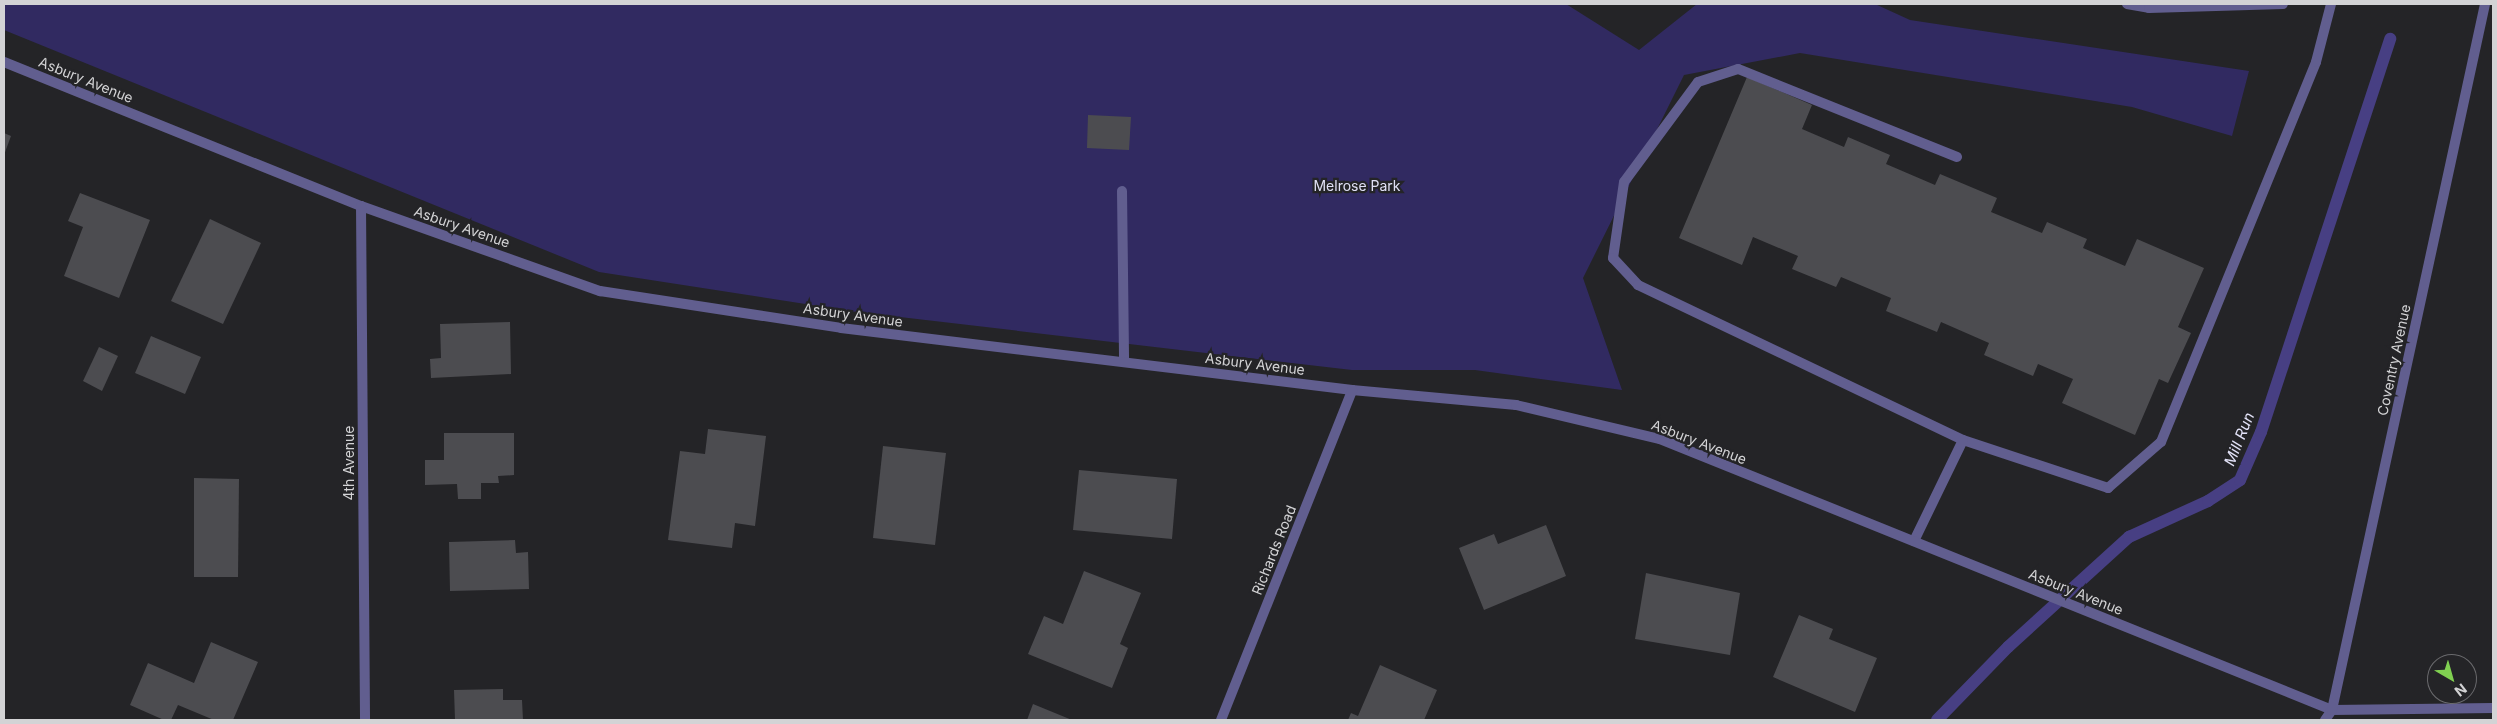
<!DOCTYPE html>
<html>
<head>
<meta charset="utf-8">
<style>
  body { margin:0 }
  #map { position:relative; width:2497px; height:724px; overflow:hidden; background:#242427; font-family:Inter,sans-serif }
  div>[style] { position:absolute }
  .green>* { inset:0; background:#312a61 }
  .stream>* { height:12px; margin:-6px; padding:0 6px; transform-origin:6px; border-radius:6px; background:#473f83 }
  .building>* { inset:0; background:#4c4c50 }
  .lane>* { height:10px; margin:-5px; padding:0 5px; transform-origin:5px; border-radius:5px; background:#615e8f }
  .street>* { height:10px; margin:-5px; padding:0 5px; transform-origin:5px; border-radius:5px; background:#615e8f }
  span { translate:-50% -50%; white-space:nowrap; text-align:center; line-height:1.15; -webkit-text-stroke:4.5px #242427; paint-order:stroke }
  .street-label { font-size:14px; color:#d3d3d5 }
  .park-label { font-size:14px; color:#e0e0f5 }
  .water-label { font-size:15px; color:#e2e2f7; font-style:italic }
  .frame { position:absolute; inset:0; border:5px solid #d3d3d5; pointer-events:none }
  .north { position:absolute; left:2427px; top:654px; width:50px; height:50px; box-sizing:border-box; background:#242427; border:1px solid #6a6a6d; border-radius:50%; rotate:142deg; font-size:14px; font-weight:700; line-height:20px; text-align:center; color:#d3d3d5 }
  .north::after { content:''; display:block; margin:auto; width:18px; height:22px; background:#80d051; clip-path:polygon(50% 0,100% 100%,50% 72%,0 100%) }
</style>
</head>
<body>
<div id="map">
  <div class="green">
    <i style="clip-path:polygon(4px 4px,1566px 4px,1639px 50px,1697px 4px,1875px 4px,1910px 20px,2249px 71px,2232px 136px,2132px 107px,1800px 53px,1684px 75px,1583px 278px,1622px 390px,1475px 370px,1352px 370px,857px 312px,599px 272px,4px 30px)"></i>
  </div>
  <div class="stream">
    <i style="left:1937px;top:720px;width:102px;rotate:-45.8deg"></i>
    <i style="left:2008px;top:647px;width:164px;rotate:-42.3deg"></i>
    <i style="left:2129px;top:537px;width:87px;rotate:-24.5deg"></i>
    <i style="left:2208px;top:501px;width:38px;rotate:-33deg"></i>
    <i style="left:2240px;top:480px;width:52px;rotate:-66.4deg"></i>
    <i style="left:2261px;top:432px;width:414px;rotate:-71.8deg"></i>
  </div>
  <div class="building">
    <i style="clip-path:polygon(1747px 77px,1812px 105px,1802px 129px,1844px 147px,1848px 137px,1890px 155px,1886px 164px,1935px 185px,1940px 174px,1997px 198px,1991px 212px,2042px 233px,2047px 222px,2087px 239px,2083px 248px,2125px 266px,2137px 239px,2204px 268px,2178px 327px,2191px 333px,2168px 383px,2159px 379px,2135px 435px,2062px 403px,2073px 379px,2038px 364px,2033px 376px,1984px 355px,1989px 343px,1941px 322px,1937px 332px,1886px 311px,1891px 298px,1841px 277px,1836px 287px,1792px 269px,1798px 256px,1753px 237px,1742px 265px,1679px 238px)"></i>
    <i style="clip-path:polygon(1088px 115px,1131px 117px,1129px 150px,1087px 148px)"></i>
    <i style="clip-path:polygon(4px 133px,11px 136px,4px 155px)"></i>
    <i style="clip-path:polygon(80px 193px,150px 220px,119px 298px,64px 276px,83px 227px,68px 221px)"></i>
    <i style="clip-path:polygon(210px 219px,261px 243px,223px 324px,171px 301px)"></i>
    <i style="clip-path:polygon(510px 322px,511px 374px,431px 378px,430px 359px,441px 358px,440px 324px)"></i>
    <i style="clip-path:polygon(151px 336px,201px 357px,185px 394px,135px 373px)"></i>
    <i style="clip-path:polygon(99px 347px,118px 356px,102px 391px,83px 381px)"></i>
    <i style="clip-path:polygon(708px 429px,766px 436px,755px 526px,735px 523px,732px 548px,668px 540px,680px 451px,705px 454px)"></i>
    <i style="clip-path:polygon(444px 433px,514px 433px,514px 475px,498px 476px,499px 483px,481px 483px,481px 499px,458px 499px,457px 484px,425px 485px,425px 460px,444px 460px)"></i>
    <i style="clip-path:polygon(883px 446px,946px 453px,935px 545px,873px 538px)"></i>
    <i style="clip-path:polygon(1079px 470px,1177px 479px,1172px 539px,1073px 530px)"></i>
    <i style="clip-path:polygon(194px 478px,239px 479px,238px 577px,194px 577px)"></i>
    <i style="clip-path:polygon(1546px 525px,1566px 576px,1484px 610px,1459px 548px,1494px 534px,1498px 544px)"></i>
    <i style="clip-path:polygon(515px 540px,516px 553px,528px 552px,529px 589px,450px 591px,449px 542px)"></i>
    <i style="clip-path:polygon(1084px 571px,1141px 593px,1120px 644px,1128px 648px,1112px 688px,1028px 654px,1044px 616px,1063px 624px)"></i>
    <i style="clip-path:polygon(1646px 573px,1740px 593px,1730px 655px,1635px 639px)"></i>
    <i style="clip-path:polygon(1799px 615px,1833px 629px,1829px 639px,1877px 658px,1855px 712px,1773px 677px)"></i>
    <i style="clip-path:polygon(211px 642px,258px 662px,233px 720px,214px 720px,178px 705px,171px 720px,164px 720px,130px 705px,148px 663px,194px 683px)"></i>
    <i style="clip-path:polygon(1380px 665px,1437px 690px,1424px 720px,1348px 720px,1351px 713px,1358px 716px)"></i>
    <i style="clip-path:polygon(503px 689px,503px 700px,522px 700px,523px 720px,455px 720px,454px 690px)"></i>
    <i style="clip-path:polygon(1033px 704px,1072px 720px,1027px 720px)"></i>
  </div>
  <div class="lane">
    <i style="left:1957px;top:157px;width:236px;rotate:-158.1deg"></i>
    <i style="left:1738px;top:69px;width:42px;rotate:162deg"></i>
    <i style="left:1698px;top:82px;width:124px;rotate:126.5deg"></i>
    <i style="left:1624px;top:182px;width:77px;rotate:98.2deg"></i>
    <i style="left:1613px;top:258px;width:37px;rotate:47deg"></i>
    <i style="left:1638px;top:285px;width:360px;rotate:25.5deg"></i>
    <i style="left:1963px;top:440px;width:153px;rotate:18.3deg"></i>
    <i style="left:2108px;top:488px;width:70px;rotate:-41deg"></i>
    <i style="left:2161px;top:442px;width:410px;rotate:-67.8deg"></i>
    <i style="left:2316px;top:62px;width:60px;rotate:-75.5deg"></i>
    <i style="left:1122px;top:191px;width:171px;rotate:89.3deg"></i>
    <i style="left:1914px;top:541px;width:112px;rotate:-64.1deg"></i>
  </div>
  <div class="street">
    <i style="left:2127px;top:4px;width:22px;rotate:10deg"></i>
    <i style="left:2149px;top:8px;width:134px;rotate:-1.7deg"></i>
    <i style="left:4px;top:62px;width:385px;rotate:22deg"></i>
    <i style="left:361px;top:206px;width:254px;rotate:19.6deg"></i>
    <i style="left:600px;top:291px;width:244px;rotate:8.7deg"></i>
    <i style="left:841px;top:328px;width:515px;rotate:6.92deg"></i>
    <i style="left:1352px;top:390px;width:165px;rotate:5.2deg"></i>
    <i style="left:1516px;top:405px;width:148px;rotate:13.3deg"></i>
    <i style="left:1660px;top:439px;width:725px;rotate:21.96deg"></i>
    <i style="left:2332px;top:710px;width:161px;rotate:-0.7deg"></i>
    <i style="left:361px;top:206px;width:514px;rotate:89.55deg"></i>
    <i style="left:1221px;top:720px;width:355px;rotate:-68.3deg"></i>
    <i style="left:2325px;top:720px;width:12px;rotate:-55deg"></i>
    <i style="left:2332px;top:710px;width:722px;rotate:-77.77deg"></i>
  </div>
  <div class="street-label">
    <span style="left:86px;top:80px;rotate:22deg">Asbury Avenue</span>
    <span style="left:462px;top:227px;rotate:19deg">Asbury Avenue</span>
    <span style="left:853px;top:315px;rotate:8deg">Asbury Avenue</span>
    <span style="left:2394px;top:360px;rotate:-78deg">Coventry Avenue</span>
    <span style="left:1255px;top:364px;rotate:7deg">Asbury Avenue</span>
    <span style="left:1699px;top:442px;rotate:21deg">Asbury Avenue</span>
    <span style="left:349px;top:463px;rotate:-90deg">4th Avenue</span>
    <span style="left:1274px;top:550px;rotate:-68deg">Richards Road</span>
    <span style="left:2076px;top:592px;rotate:22deg">Asbury Avenue</span>
  </div>
  <div class="park-label">
    <span style="left:1357px;top:186px">Melrose Park</span>
  </div>
  <div class="water-label">
    <span style="left:2239px;top:439px;rotate:-68deg">Mill Run</span>
  </div>
  <div class="frame"></div>
  <div class="north">N</div>
</div>
</body>
</html>
